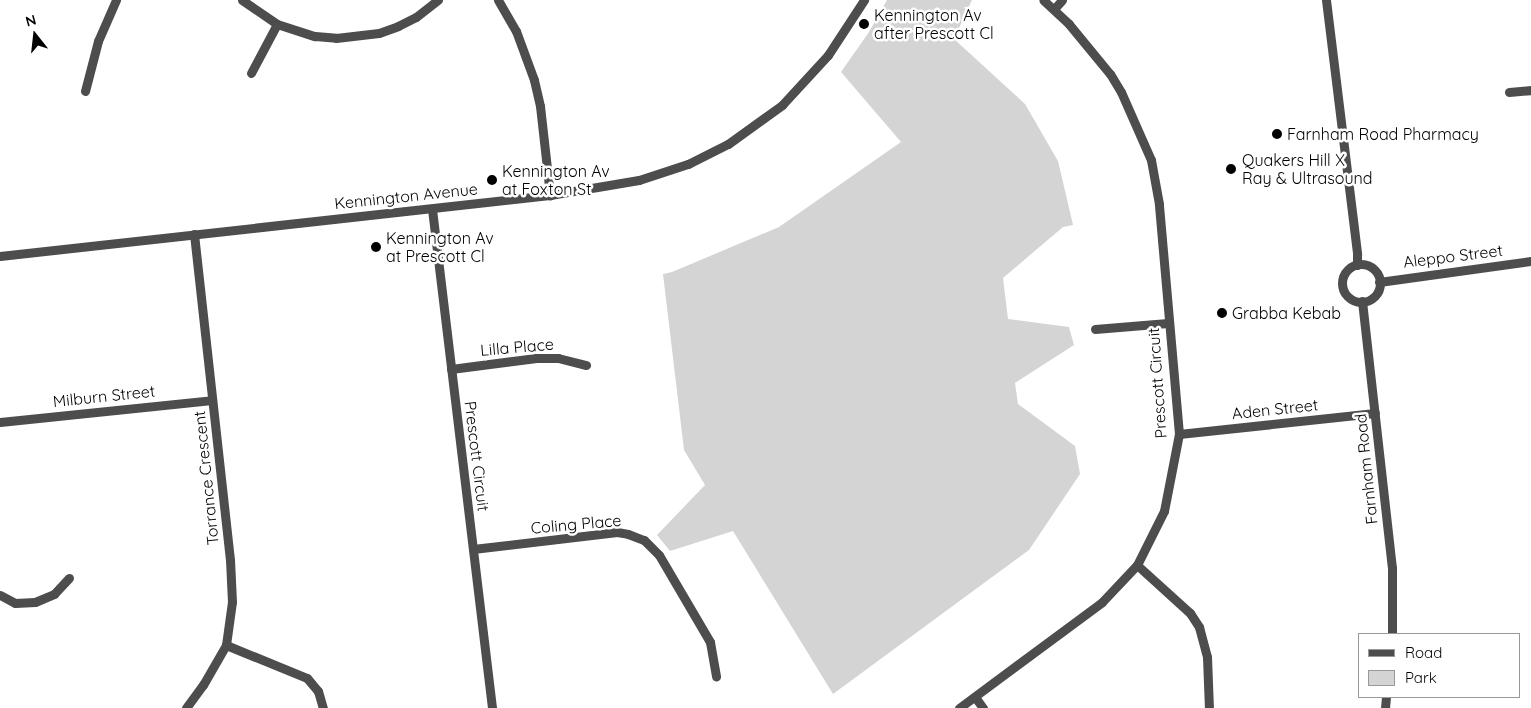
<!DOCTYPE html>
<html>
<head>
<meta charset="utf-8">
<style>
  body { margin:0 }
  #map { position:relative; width:1531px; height:708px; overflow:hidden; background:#fff; font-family:Quicksand,sans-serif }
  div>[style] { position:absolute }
  .green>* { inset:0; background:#d4d4d4 }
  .minor>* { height:9px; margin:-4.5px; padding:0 4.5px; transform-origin:4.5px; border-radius:4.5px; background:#4d4d4d }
  .minor>.ring { margin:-4.5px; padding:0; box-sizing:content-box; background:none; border:9px solid #4d4d4d; border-radius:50% }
  .dots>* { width:14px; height:14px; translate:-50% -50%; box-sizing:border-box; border:2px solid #fff; border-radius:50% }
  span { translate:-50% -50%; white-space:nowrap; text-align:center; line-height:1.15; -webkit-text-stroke:5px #fff; paint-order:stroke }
  .poi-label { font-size:16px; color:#000 }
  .left { translate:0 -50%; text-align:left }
  .street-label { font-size:16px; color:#000 }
  .legend { position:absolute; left:1358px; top:633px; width:162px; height:65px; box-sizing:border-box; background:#fff; border:1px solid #999; margin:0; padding:6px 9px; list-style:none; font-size:15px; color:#000 }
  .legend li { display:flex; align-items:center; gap:10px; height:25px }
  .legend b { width:25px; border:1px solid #999 }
  .north { position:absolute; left:10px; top:10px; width:50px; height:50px; -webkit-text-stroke:4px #fff; paint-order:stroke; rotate:344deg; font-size:14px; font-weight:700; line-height:20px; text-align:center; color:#000 }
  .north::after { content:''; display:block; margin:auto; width:18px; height:22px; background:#000; clip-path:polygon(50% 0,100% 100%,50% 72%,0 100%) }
</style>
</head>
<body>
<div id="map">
  <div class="green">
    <i style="clip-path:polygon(887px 0,972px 0,954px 39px,1025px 104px,1058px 161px,1073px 225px,1063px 227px,1003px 278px,1008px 319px,1069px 327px,1074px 345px,1015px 383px,1018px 404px,1075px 446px,1080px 474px,1029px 550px,833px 694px,733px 531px,670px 551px,657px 535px,705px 485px,684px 450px,663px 274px,672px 272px,779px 227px,901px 142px,841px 72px,869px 32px)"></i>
  </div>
  <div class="minor">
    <i style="left:242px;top:0;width:42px;rotate:34.4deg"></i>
    <i style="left:277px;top:24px;width:40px;rotate:18deg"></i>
    <i style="left:315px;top:36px;width:21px;rotate:5deg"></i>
    <i style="left:336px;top:38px;width:43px;rotate:-6.6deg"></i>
    <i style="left:379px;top:33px;width:20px;rotate:-20deg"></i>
    <i style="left:398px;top:26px;width:20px;rotate:-27deg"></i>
    <i style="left:416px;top:17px;width:28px;rotate:-38deg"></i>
    <i style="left:498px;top:0;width:36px;rotate:60deg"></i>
    <i style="left:516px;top:31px;width:52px;rotate:69.8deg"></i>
    <i style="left:534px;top:80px;width:27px;rotate:77deg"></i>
    <i style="left:540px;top:106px;width:90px;rotate:83.6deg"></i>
    <i style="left:1326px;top:0;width:256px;rotate:83deg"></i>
    <i style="left:1357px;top:254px;width:11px;rotate:90deg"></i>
    <i style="left:1054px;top:9px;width:12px;rotate:-48deg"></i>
    <i style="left:251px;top:73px;width:55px;rotate:-62deg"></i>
    <i style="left:85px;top:91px;width:52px;rotate:-75.4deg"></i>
    <i style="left:98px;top:41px;width:45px;rotate:-66.3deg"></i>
    <i style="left:1509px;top:92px;width:22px;rotate:-5deg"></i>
    <i style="left:432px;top:209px;width:503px;rotate:83.14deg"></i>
    <i style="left:0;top:256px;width:553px;rotate:-6.33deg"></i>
    <i style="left:550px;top:195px;width:90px;rotate:-9.6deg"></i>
    <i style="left:639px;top:180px;width:52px;rotate:-18.1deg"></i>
    <i style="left:688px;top:164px;width:45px;rotate:-26.6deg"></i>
    <i style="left:728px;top:144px;width:67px;rotate:-35.8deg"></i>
    <i style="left:782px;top:105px;width:68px;rotate:-47.4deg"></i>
    <i style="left:828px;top:55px;width:66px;rotate:-56.8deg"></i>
    <i class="ring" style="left:1342px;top:264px;width:29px;height:29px"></i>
    <i style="left:1379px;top:282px;width:153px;rotate:-7.9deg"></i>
    <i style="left:1362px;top:301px;width:269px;rotate:83.6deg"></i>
    <i style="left:1392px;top:568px;width:66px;rotate:90deg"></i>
    <i style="left:1095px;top:329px;width:73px;rotate:-4.7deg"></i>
    <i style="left:451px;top:369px;width:86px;rotate:-7.4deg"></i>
    <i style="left:536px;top:358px;width:22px"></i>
    <i style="left:558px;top:358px;width:29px;rotate:14deg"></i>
    <i style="left:0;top:422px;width:213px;rotate:-5.9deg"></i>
    <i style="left:1179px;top:434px;width:197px;rotate:-6.1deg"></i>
    <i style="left:473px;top:549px;width:145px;rotate:-6.7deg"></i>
    <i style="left:617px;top:532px;width:11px;rotate:10deg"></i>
    <i style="left:628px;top:534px;width:17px;rotate:21deg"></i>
    <i style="left:644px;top:540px;width:21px;rotate:45deg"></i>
    <i style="left:659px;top:555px;width:101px;rotate:59.6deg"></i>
    <i style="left:710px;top:642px;width:35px;rotate:80deg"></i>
    <i style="left:1137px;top:565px;width:72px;rotate:42.2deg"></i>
    <i style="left:1190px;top:613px;width:17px;rotate:57deg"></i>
    <i style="left:1199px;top:627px;width:31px;rotate:75deg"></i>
    <i style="left:1207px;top:657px;width:51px;rotate:87.8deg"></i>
    <i style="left:0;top:595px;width:17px;rotate:28deg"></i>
    <i style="left:15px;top:603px;width:20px;rotate:-3deg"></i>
    <i style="left:35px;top:602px;width:21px;rotate:-23deg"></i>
    <i style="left:54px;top:594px;width:22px;rotate:-47deg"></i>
    <i style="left:226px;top:645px;width:87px;rotate:22.2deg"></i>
    <i style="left:307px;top:678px;width:17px;rotate:50deg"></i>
    <i style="left:318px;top:691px;width:18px;rotate:74deg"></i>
    <i style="left:975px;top:697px;width:14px;rotate:54deg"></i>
    <i style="left:186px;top:708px;width:29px;rotate:-54deg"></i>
    <i style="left:203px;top:685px;width:46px;rotate:-60.1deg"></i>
    <i style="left:226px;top:645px;width:43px;rotate:-82.1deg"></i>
    <i style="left:232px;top:602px;width:42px;rotate:-92.7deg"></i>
    <i style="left:230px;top:560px;width:328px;rotate:-96.3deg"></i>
    <i style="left:959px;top:708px;width:178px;rotate:-36.5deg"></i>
    <i style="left:1102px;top:602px;width:51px;rotate:-46.6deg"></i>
    <i style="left:1137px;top:565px;width:60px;rotate:-63.4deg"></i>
    <i style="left:1164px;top:511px;width:78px;rotate:-79deg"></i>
    <i style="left:1179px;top:434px;width:231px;rotate:-95deg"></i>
    <i style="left:1159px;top:204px;width:45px;rotate:-100.3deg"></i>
    <i style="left:1151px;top:160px;width:74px;rotate:-113.8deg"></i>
    <i style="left:1121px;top:92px;width:21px;rotate:-121deg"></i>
    <i style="left:1110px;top:74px;width:65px;rotate:-129.4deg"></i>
    <i style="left:1069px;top:24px;width:35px;rotate:-137deg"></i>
    <i style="left:1385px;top:708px;width:11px;rotate:-85deg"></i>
  </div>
  <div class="dots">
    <i style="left:864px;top:24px;background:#000"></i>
    <i style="left:1277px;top:134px;background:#000"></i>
    <i style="left:1231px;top:169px;background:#000"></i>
    <i style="left:492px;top:180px;background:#000"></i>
    <i style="left:376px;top:247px;background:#000"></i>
    <i style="left:1222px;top:313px;background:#000"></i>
  </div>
  <div class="poi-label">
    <span class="left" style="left:874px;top:24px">Kennington Av<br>after Prescott Cl</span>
    <span class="left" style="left:1287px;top:134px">Farnham Road Pharmacy</span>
    <span class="left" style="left:1242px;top:169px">Quakers Hill X<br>Ray &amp; Ultrasound</span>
    <span class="left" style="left:502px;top:180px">Kennington Av<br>at Foxton St</span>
    <span class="left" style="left:386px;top:247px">Kennington Av<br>at Prescott Cl</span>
    <span class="left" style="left:1232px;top:313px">Grabba Kebab</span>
  </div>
  <div class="street-label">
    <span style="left:406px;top:196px;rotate:-6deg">Kennington Avenue</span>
    <span style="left:1453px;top:256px;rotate:-7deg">Aleppo Street</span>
    <span style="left:517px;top:347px;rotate:-5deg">Lilla Place</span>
    <span style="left:1157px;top:383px;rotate:-94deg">Prescott Circuit</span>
    <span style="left:104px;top:396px;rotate:-6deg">Milburn Street</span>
    <span style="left:1275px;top:409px;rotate:-6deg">Aden Street</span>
    <span style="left:477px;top:456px;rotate:83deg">Prescott Circuit</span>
    <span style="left:1366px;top:469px;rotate:-96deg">Farnham Road</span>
    <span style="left:206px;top:478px;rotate:-96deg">Torrance Crescent</span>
    <span style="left:576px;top:524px;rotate:-5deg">Coling Place</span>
  </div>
  <ul class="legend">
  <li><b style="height:6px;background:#4d4d4d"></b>Road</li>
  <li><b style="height:14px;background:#d4d4d4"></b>Park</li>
  </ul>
  <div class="north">N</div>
</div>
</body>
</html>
